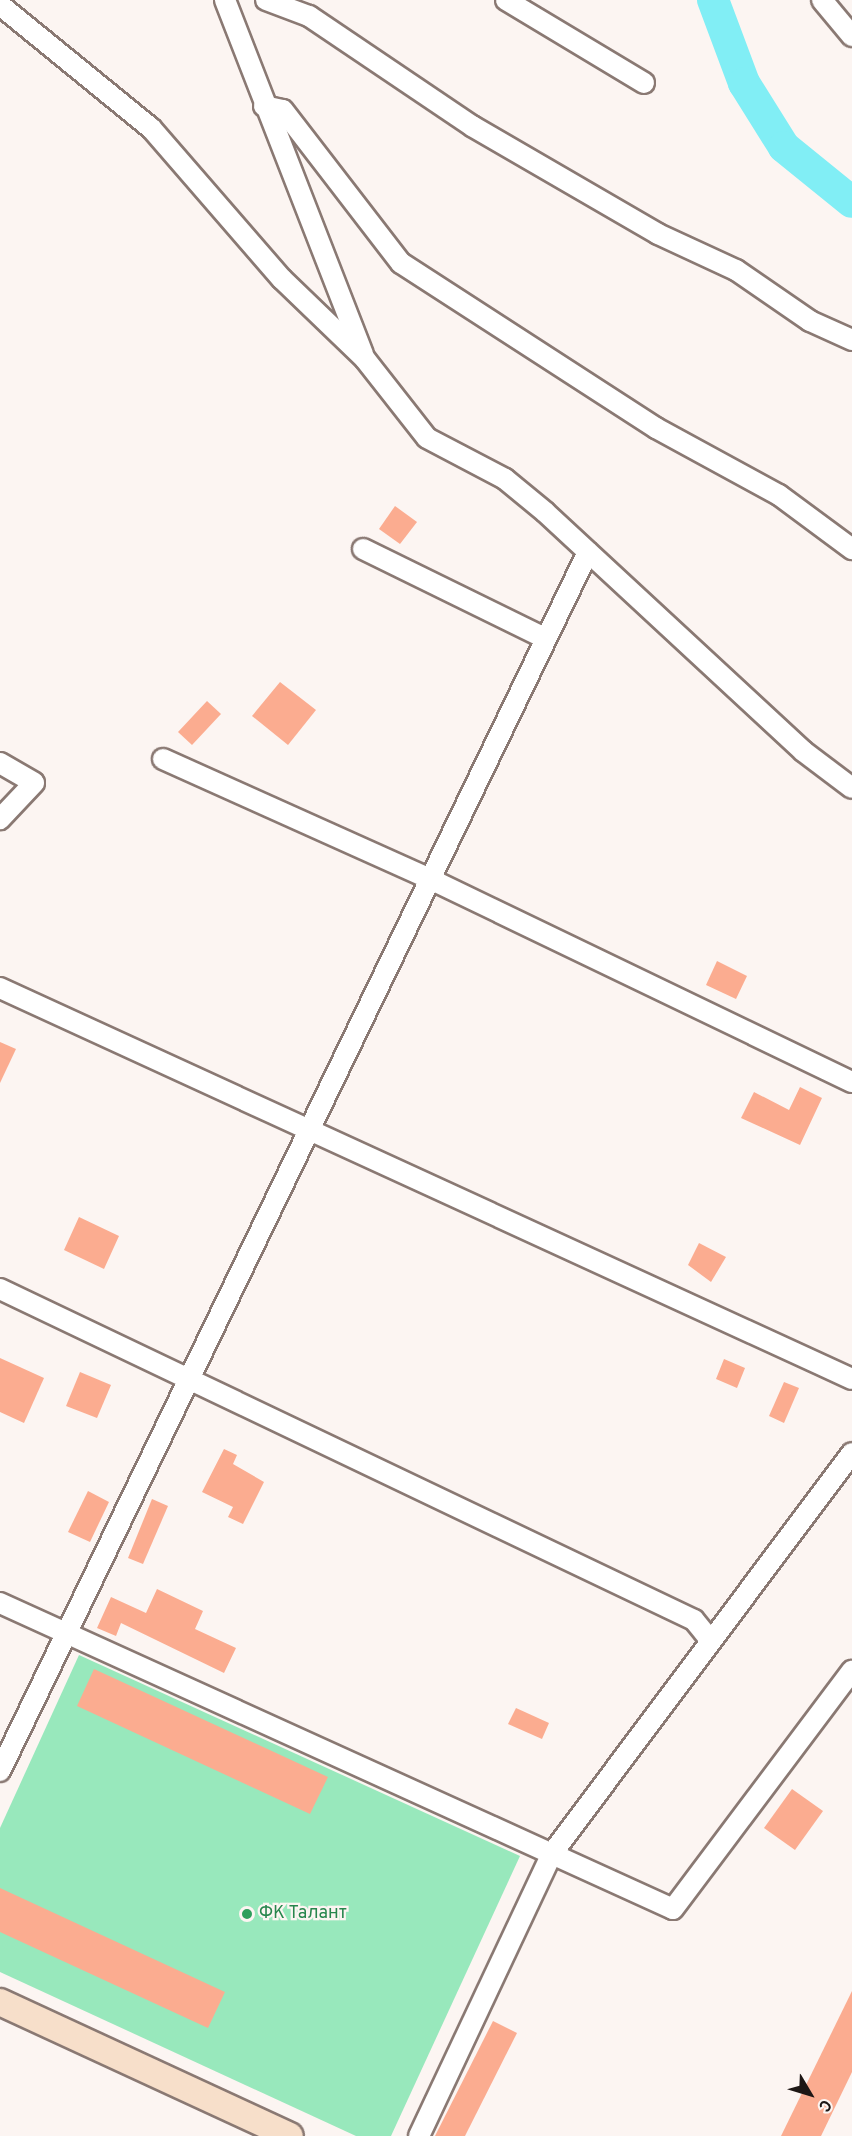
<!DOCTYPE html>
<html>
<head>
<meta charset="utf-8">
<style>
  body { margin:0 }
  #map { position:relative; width:852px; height:2136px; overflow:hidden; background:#fcf5f2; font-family:Overpass,sans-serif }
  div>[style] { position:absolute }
  .green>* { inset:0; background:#98e8bc }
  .river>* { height:32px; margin:-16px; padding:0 16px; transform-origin:16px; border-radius:16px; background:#81eef5 }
  .building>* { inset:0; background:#fbac90 }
  .roads { filter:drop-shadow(2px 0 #8a7973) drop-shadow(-2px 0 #8a7973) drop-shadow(0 2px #8a7973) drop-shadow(0 -2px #8a7973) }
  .minor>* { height:20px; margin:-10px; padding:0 10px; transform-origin:10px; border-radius:10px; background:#fff }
  .major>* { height:26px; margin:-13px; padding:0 13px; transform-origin:13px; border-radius:13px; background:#f7dfca }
  .dots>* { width:16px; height:16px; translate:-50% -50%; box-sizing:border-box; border:3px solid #fcf5f2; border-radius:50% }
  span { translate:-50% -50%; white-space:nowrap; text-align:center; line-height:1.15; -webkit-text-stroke:4.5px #fcf5f2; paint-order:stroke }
  .leisure-label { font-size:18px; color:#27864d }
  .left { translate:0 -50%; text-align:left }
  .north { position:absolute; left:780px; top:2064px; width:60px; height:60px; -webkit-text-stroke:4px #fcf5f2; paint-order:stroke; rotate:128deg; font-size:16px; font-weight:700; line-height:24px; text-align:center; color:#1e1715 }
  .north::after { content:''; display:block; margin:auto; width:21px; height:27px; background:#1e1715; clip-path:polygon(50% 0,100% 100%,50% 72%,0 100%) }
</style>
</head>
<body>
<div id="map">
  <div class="green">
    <i style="clip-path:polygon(79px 1655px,520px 1856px,391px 2136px,356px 2136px,0 1972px,0 1828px)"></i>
  </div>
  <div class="river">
    <i style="left:713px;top:0;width:89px;rotate:69.5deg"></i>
    <i style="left:744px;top:83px;width:75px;rotate:58deg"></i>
    <i style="left:784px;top:147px;width:87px;rotate:39deg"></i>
  </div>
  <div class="building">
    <i style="clip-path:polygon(395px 506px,417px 522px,400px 544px,379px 529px)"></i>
    <i style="clip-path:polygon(280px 682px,316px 710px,288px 745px,252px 716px)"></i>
    <i style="clip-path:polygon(207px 701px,221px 714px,192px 745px,178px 732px)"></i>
    <i style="clip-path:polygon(717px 961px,747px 976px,736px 999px,706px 985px)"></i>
    <i style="clip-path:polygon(0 1042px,16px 1049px,0 1083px)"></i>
    <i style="clip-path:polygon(800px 1087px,822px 1098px,800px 1145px,741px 1118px,754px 1092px,789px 1110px)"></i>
    <i style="clip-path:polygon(79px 1217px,119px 1236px,104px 1269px,64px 1250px)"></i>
    <i style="clip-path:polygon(699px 1243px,726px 1257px,711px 1282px,688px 1265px)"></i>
    <i style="clip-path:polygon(0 1358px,44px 1378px,24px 1423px,0 1412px)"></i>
    <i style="clip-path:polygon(724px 1359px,745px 1368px,737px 1388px,716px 1379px)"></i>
    <i style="clip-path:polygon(80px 1372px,111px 1385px,97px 1418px,66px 1406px)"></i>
    <i style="clip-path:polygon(784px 1382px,799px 1388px,784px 1423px,769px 1416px)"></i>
    <i style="clip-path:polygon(224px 1449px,237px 1455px,233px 1464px,264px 1482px,243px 1524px,228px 1517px,233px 1507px,202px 1492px)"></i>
    <i style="clip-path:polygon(88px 1491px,109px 1502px,90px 1542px,68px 1532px)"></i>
    <i style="clip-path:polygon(152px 1499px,168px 1506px,143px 1564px,128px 1558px)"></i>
    <i style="clip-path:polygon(157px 1589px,203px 1611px,195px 1629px,236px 1648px,224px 1673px,121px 1623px,116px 1636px,97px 1628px,111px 1597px,146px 1613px)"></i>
    <i style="clip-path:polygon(94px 1669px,328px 1777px,310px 1814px,77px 1706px)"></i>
    <i style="clip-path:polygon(516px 1708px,549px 1723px,542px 1739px,508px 1724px)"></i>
    <i style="clip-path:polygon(792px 1789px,823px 1811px,795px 1850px,764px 1828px)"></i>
    <i style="clip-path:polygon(0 1888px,225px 1992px,208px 2028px,0 1932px)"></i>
    <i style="clip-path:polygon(852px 1991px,852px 2072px,821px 2136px,781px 2136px)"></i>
    <i style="clip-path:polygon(493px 2021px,517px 2033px,465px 2136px,435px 2136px)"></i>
  </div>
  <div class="roads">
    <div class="minor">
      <i style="left:225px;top:0;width:380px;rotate:68.7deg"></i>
      <i style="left:266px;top:0;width:46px;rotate:20.4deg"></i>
      <i style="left:309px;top:16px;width:197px;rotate:34deg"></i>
      <i style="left:472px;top:126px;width:215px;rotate:30.1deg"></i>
      <i style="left:658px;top:234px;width:86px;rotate:24.8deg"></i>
      <i style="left:736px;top:270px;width:90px;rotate:34.6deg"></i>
      <i style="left:810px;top:321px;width:46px;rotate:24.3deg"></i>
      <i style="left:506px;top:0;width:161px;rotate:31deg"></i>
      <i style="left:822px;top:0;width:47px;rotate:50.2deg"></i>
      <i style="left:0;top:5px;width:195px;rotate:39.2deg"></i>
      <i style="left:151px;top:128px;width:200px;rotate:49.1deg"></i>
      <i style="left:282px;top:279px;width:115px;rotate:43.9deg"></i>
      <i style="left:365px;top:359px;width:100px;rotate:51.9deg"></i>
      <i style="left:427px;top:438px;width:88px;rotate:27.7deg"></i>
      <i style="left:505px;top:479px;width:52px;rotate:39.5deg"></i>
      <i style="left:545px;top:512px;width:352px;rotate:42.8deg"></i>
      <i style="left:803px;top:751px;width:61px;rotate:37.1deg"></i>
      <i style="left:264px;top:106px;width:19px;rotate:12deg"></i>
      <i style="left:283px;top:110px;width:193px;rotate:52.4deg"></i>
      <i style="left:401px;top:263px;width:304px;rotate:32.9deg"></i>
      <i style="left:656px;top:428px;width:140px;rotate:28.6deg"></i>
      <i style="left:779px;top:495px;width:91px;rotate:36.5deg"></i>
      <i style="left:363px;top:549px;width:203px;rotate:26.1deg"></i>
      <i style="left:163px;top:759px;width:293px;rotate:24.2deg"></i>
      <i style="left:430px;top:879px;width:468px;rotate:25.7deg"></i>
      <i style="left:0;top:763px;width:39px;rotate:30deg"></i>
      <i style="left:34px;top:783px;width:50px;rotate:133.4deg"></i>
      <i style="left:0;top:988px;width:937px;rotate:24.65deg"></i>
      <i style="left:0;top:1289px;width:769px;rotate:25.5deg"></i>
      <i style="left:694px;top:1620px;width:26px;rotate:51deg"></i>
      <i style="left:0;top:1603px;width:739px;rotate:24.45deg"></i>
      <i style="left:673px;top:1909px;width:298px;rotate:-53.1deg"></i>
      <i style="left:0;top:1771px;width:1353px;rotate:-64.25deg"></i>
      <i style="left:419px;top:2136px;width:310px;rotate:-64.8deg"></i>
      <i style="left:551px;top:1855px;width:502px;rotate:-53.18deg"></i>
    </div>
    <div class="major">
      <i style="left:0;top:2002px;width:319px;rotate:24.8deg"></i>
    </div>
  </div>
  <div class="dots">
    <i style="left:247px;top:1914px;background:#2e9e5b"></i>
  </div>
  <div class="leisure-label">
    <span class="left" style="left:259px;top:1914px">ФК Талант</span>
  </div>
  <div class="north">С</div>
</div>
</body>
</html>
